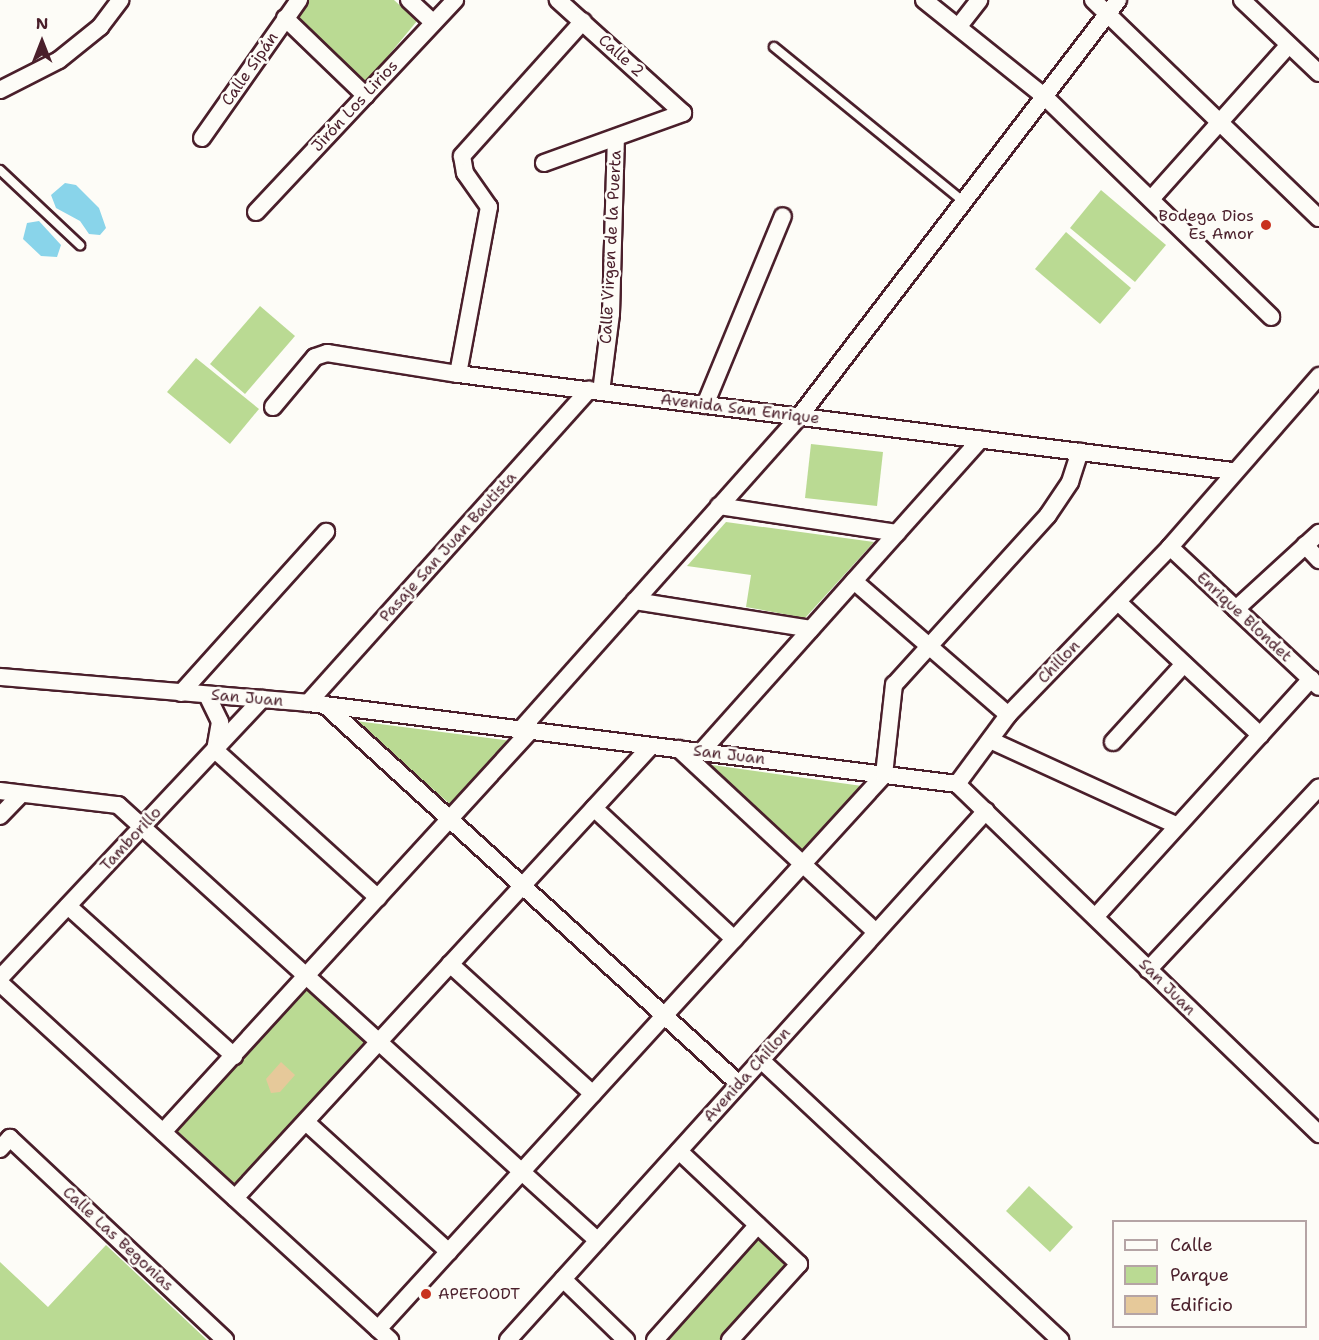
<!DOCTYPE html>
<html>
<head>
<meta charset="utf-8">
<style>
  body { margin:0 }
  #map { position:relative; width:1319px; height:1340px; overflow:hidden; background:#fdfcf7; font-family:"Shantell Sans",sans-serif }
  div>[style] { position:absolute }
  .green>* { inset:0; background:#bada93 }
  .water>* { inset:0; background:#89d4ea }
  .building>* { inset:0; background:#e6c99a }
  .roads { filter:drop-shadow(2px 0 #4a1f2b) drop-shadow(-2px 0 #4a1f2b) drop-shadow(0 2px #4a1f2b) drop-shadow(0 -2px #4a1f2b) }
  .service>* { height:8px; margin:-4px; padding:0 4px; transform-origin:4px; border-radius:4px; background:#fdfcf7 }
  .minor>* { height:16px; margin:-8px; padding:0 8px; transform-origin:8px; border-radius:8px; background:#fdfcf7 }
  .dots>* { width:16px; height:16px; translate:-50% -50%; box-sizing:border-box; border:3px solid #fdfcf7; border-radius:50% }
  span { translate:-50% -50%; white-space:nowrap; text-align:center; line-height:1.15; -webkit-text-stroke:5px #fdfcf7; paint-order:stroke }
  .street-label { font-size:16px; color:#4a1f2b }
  .poi-label { font-size:16px; color:#4a1f2b }
  .right { translate:-100% -50%; text-align:right }
  .left { translate:0 -50%; text-align:left }
  .legend { position:absolute; left:1112px; top:1220px; width:195px; height:108px; box-sizing:border-box; background:#fdfcf7; border:2px solid #b5a4a5; margin:0; padding:8px 10px; list-style:none; font-size:18px; color:#4a1f2b }
  .legend li { display:flex; align-items:center; gap:12px; height:30px }
  .legend b { width:30px; border:2px solid #b5a4a5 }
  .north { position:absolute; left:12px; top:12px; width:60px; height:60px; -webkit-text-stroke:4px #fdfcf7; paint-order:stroke; rotate:0deg; font-size:16px; font-weight:700; line-height:24px; text-align:center; color:#4a1f2b }
  .north::after { content:''; display:block; margin:auto; width:21px; height:27px; background:#4a1f2b; clip-path:polygon(50% 0,100% 100%,50% 72%,0 100%) }
</style>
</head>
<body>
<div id="map">
  <div class="green">
    <i style="clip-path:polygon(305px 0,394px 0,417px 21px,364px 85px,293px 15px)"></i>
    <i style="clip-path:polygon(1101px 190px,1166px 245px,1135px 282px,1070px 228px)"></i>
    <i style="clip-path:polygon(1066px 232px,1131px 288px,1100px 324px,1035px 269px)"></i>
    <i style="clip-path:polygon(260px 306px,295px 336px,245px 394px,210px 364px)"></i>
    <i style="clip-path:polygon(196px 358px,259px 409px,230px 444px,167px 392px)"></i>
    <i style="clip-path:polygon(811px 444px,883px 452px,877px 506px,805px 498px)"></i>
    <i style="clip-path:polygon(726px 522px,874px 542px,805px 618px,746px 607px,751px 575px,687px 566px)"></i>
    <i style="clip-path:polygon(356px 721px,512px 741px,452px 806px)"></i>
    <i style="clip-path:polygon(705px 764px,862px 786px,801px 853px)"></i>
    <i style="clip-path:polygon(306px 987px,367px 1043px,236px 1185px,175px 1129px)"></i>
    <i style="clip-path:polygon(1029px 1186px,1073px 1227px,1050px 1252px,1006px 1211px)"></i>
    <i style="clip-path:polygon(757px 1239px,789px 1267px,723px 1340px,666px 1340px)"></i>
    <i style="clip-path:polygon(106px 1245px,207px 1340px,0 1340px,0 1262px,48px 1307px)"></i>
  </div>
  <div class="water">
    <i style="clip-path:polygon(65px 183px,76px 185px,99px 208px,106px 228px,100px 235px,89px 234px,80px 221px,56px 208px,51px 195px)"></i>
    <i style="clip-path:polygon(39px 221px,61px 245px,57px 257px,41px 256px,23px 239px,27px 223px)"></i>
  </div>
  <div class="building">
    <i style="clip-path:polygon(281px 1062px,295px 1075px,280px 1092px,271px 1093px,266px 1079px)"></i>
  </div>
  <div class="roads">
    <div class="service">
      <i style="left:774px;top:47px;width:245px;rotate:39.2deg"></i>
      <i style="left:0;top:170px;width:110px;rotate:43.2deg"></i>
    </div>
    <div class="minor">
      <i style="left:409px;top:0;width:33px;rotate:43deg"></i>
      <i style="left:924px;top:0;width:154px;rotate:38.7deg"></i>
      <i style="left:1044px;top:96px;width:317px;rotate:44.2deg"></i>
      <i style="left:1093px;top:0;width:314px;rotate:44deg"></i>
      <i style="left:1242px;top:0;width:106px;rotate:43.5deg"></i>
      <i style="left:285px;top:18px;width:112px;rotate:43.9deg"></i>
      <i style="left:959px;top:26px;width:33px;rotate:-52deg"></i>
      <i style="left:0;top:90px;width:66px;rotate:-27deg"></i>
      <i style="left:59px;top:60px;width:53px;rotate:-38.8deg"></i>
      <i style="left:100px;top:27px;width:34px;rotate:-53deg"></i>
      <i style="left:202px;top:138px;width:169px;rotate:-54.9deg"></i>
      <i style="left:544px;top:163px;width:148px;rotate:-19.8deg"></i>
      <i style="left:683px;top:113px;width:169px;rotate:-137.9deg"></i>
      <i style="left:1152px;top:198px;width:205px;rotate:-48.2deg"></i>
      <i style="left:256px;top:212px;width:291px;rotate:-46.8deg"></i>
      <i style="left:458px;top:374px;width:170px;rotate:-79.5deg"></i>
      <i style="left:489px;top:207px;width:42px;rotate:-125.2deg"></i>
      <i style="left:465px;top:173px;width:17px;rotate:-100deg"></i>
      <i style="left:462px;top:156px;width:181px;rotate:-48.1deg"></i>
      <i style="left:601px;top:392px;width:79px;rotate:-82.7deg"></i>
      <i style="left:611px;top:314px;width:176px;rotate:-88.4deg"></i>
      <i style="left:705px;top:405px;width:204px;rotate:-67.6deg"></i>
      <i style="left:273px;top:407px;width:65px;rotate:-50deg"></i>
      <i style="left:315px;top:357px;width:13px;rotate:-18deg"></i>
      <i style="left:327px;top:353px;width:133px;rotate:9.1deg"></i>
      <i style="left:458px;top:374px;width:780px;rotate:7.14deg"></i>
      <i style="left:719px;top:506px;width:180px;rotate:8.6deg"></i>
      <i style="left:1305px;top:545px;width:21px;rotate:47deg"></i>
      <i style="left:1170px;top:547px;width:204px;rotate:43.2deg"></i>
      <i style="left:854px;top:581px;width:204px;rotate:41deg"></i>
      <i style="left:635px;top:601px;width:178px;rotate:9deg"></i>
      <i style="left:1118px;top:602px;width:195px;rotate:43.1deg"></i>
      <i style="left:1236px;top:609px;width:113px;rotate:-42.5deg"></i>
      <i style="left:0;top:677px;width:309px;rotate:4.8deg"></i>
      <i style="left:308px;top:703px;width:654px;rotate:7.11deg"></i>
      <i style="left:957px;top:784px;width:504px;rotate:44.03deg"></i>
      <i style="left:181px;top:693px;width:217px;rotate:-48deg"></i>
      <i style="left:207px;top:695px;width:30px;rotate:64deg"></i>
      <i style="left:220px;top:722px;width:28px;rotate:100deg"></i>
      <i style="left:215px;top:750px;width:220px;rotate:42.2deg"></i>
      <i style="left:308px;top:703px;width:421px;rotate:-48.1deg"></i>
      <i style="left:325px;top:705px;width:561px;rotate:42.47deg"></i>
      <i style="left:522px;top:728px;width:416px;rotate:-48.3deg"></i>
      <i style="left:799px;top:417px;width:525px;rotate:-52.58deg"></i>
      <i style="left:990px;top:740px;width:205px;rotate:24.6deg"></i>
      <i style="left:1113px;top:742px;width:105px;rotate:-47.7deg"></i>
      <i style="left:679px;top:749px;width:269px;rotate:42.9deg"></i>
      <i style="left:701px;top:752px;width:419px;rotate:-48.2deg"></i>
      <i style="left:957px;top:784px;width:86px;rotate:-53.5deg"></i>
      <i style="left:1008px;top:715px;width:233px;rotate:-46deg"></i>
      <i style="left:1170px;top:547px;width:227px;rotate:-48.9deg"></i>
      <i style="left:0;top:791px;width:119px;rotate:6.8deg"></i>
      <i style="left:118px;top:805px;width:648px;rotate:42.25deg"></i>
      <i style="left:594px;top:808px;width:192px;rotate:43.1deg"></i>
      <i style="left:0;top:816px;width:30px;rotate:-46deg"></i>
      <i style="left:68px;top:906px;width:224px;rotate:42.1deg"></i>
      <i style="left:1097px;top:915px;width:319px;rotate:-47.8deg"></i>
      <i style="left:450px;top:964px;width:193px;rotate:42.3deg"></i>
      <i style="left:1148px;top:970px;width:250px;rotate:-46.9deg"></i>
      <i style="left:0;top:978px;width:383px;rotate:-46.8deg"></i>
      <i style="left:0;top:983px;width:529px;rotate:42.47deg"></i>
      <i style="left:761px;top:1060px;width:410px;rotate:43.1deg"></i>
      <i style="left:306px;top:1122px;width:193px;rotate:42.3deg"></i>
      <i style="left:163px;top:1132px;width:545px;rotate:-47.53deg"></i>
      <i style="left:0;top:1149px;width:15px;rotate:-48deg"></i>
      <i style="left:10px;top:1138px;width:295px;rotate:43.2deg"></i>
      <i style="left:679px;top:1151px;width:165px;rotate:43.3deg"></i>
      <i style="left:799px;top:1264px;width:103px;rotate:132.2deg"></i>
      <i style="left:235px;top:1198px;width:614px;rotate:-47.37deg"></i>
      <i style="left:563px;top:1279px;width:88px;rotate:44.1deg"></i>
      <i style="left:378px;top:1329px;width:750px;rotate:-47.59deg"></i>
      <i style="left:884px;top:775px;width:91px;rotate:-83.7deg"></i>
      <i style="left:894px;top:685px;width:229px;rotate:-47.8deg"></i>
      <i style="left:1048px;top:515px;width:40px;rotate:-56deg"></i>
      <i style="left:1070px;top:482px;width:32px;rotate:-72deg"></i>
      <i style="left:508px;top:1340px;width:713px;rotate:-47.9deg"></i>
      <i style="left:655px;top:1340px;width:154px;rotate:-48.2deg"></i>
    </div>
  </div>
  <div class="dots">
    <i style="left:1266px;top:225px;background:#c8321e"></i>
    <i style="left:426px;top:1294px;background:#c8321e"></i>
  </div>
  <div class="street-label">
    <span style="left:621px;top:56px;rotate:42deg">Calle 2</span>
    <span style="left:250px;top:69px;rotate:-55deg">Calle Sipán</span>
    <span style="left:355px;top:106px;rotate:-47deg">Jirón Los Lirios</span>
    <span style="left:611px;top:247px;rotate:-87deg">Calle Virgen de la Puerta</span>
    <span style="left:740px;top:409px;rotate:7deg">Avenida San Enrique</span>
    <span style="left:448px;top:547px;rotate:-48deg">Pasaje San Juan Bautista</span>
    <span style="left:1244px;top:617px;rotate:43deg">Enrique Blondet</span>
    <span style="left:1059px;top:662px;rotate:-46deg">Chillon</span>
    <span style="left:247px;top:698px;rotate:5deg">San Juan</span>
    <span style="left:729px;top:755px;rotate:7deg">San Juan</span>
    <span style="left:131px;top:839px;rotate:-47deg">Tamborillo</span>
    <span style="left:1167px;top:987px;rotate:45deg">San Juan</span>
    <span style="left:747px;top:1075px;rotate:-48deg">Avenida Chillon</span>
    <span style="left:118px;top:1239px;rotate:43deg">Calle Las Begonias</span>
  </div>
  <div class="poi-label">
    <span class="right" style="left:1254px;top:225px">Bodega Dios<br>Es Amor</span>
    <span class="left" style="left:438px;top:1294px">APEFOODT</span>
  </div>
  <ul class="legend">
  <li><b style="height:8px;background:#fdfcf7"></b>Calle</li>
  <li><b style="height:16px;background:#bada93"></b>Parque</li>
  <li><b style="height:16px;background:#e6c99a"></b>Edificio</li>
  </ul>
  <div class="north">N</div>
</div>
</body>
</html>
